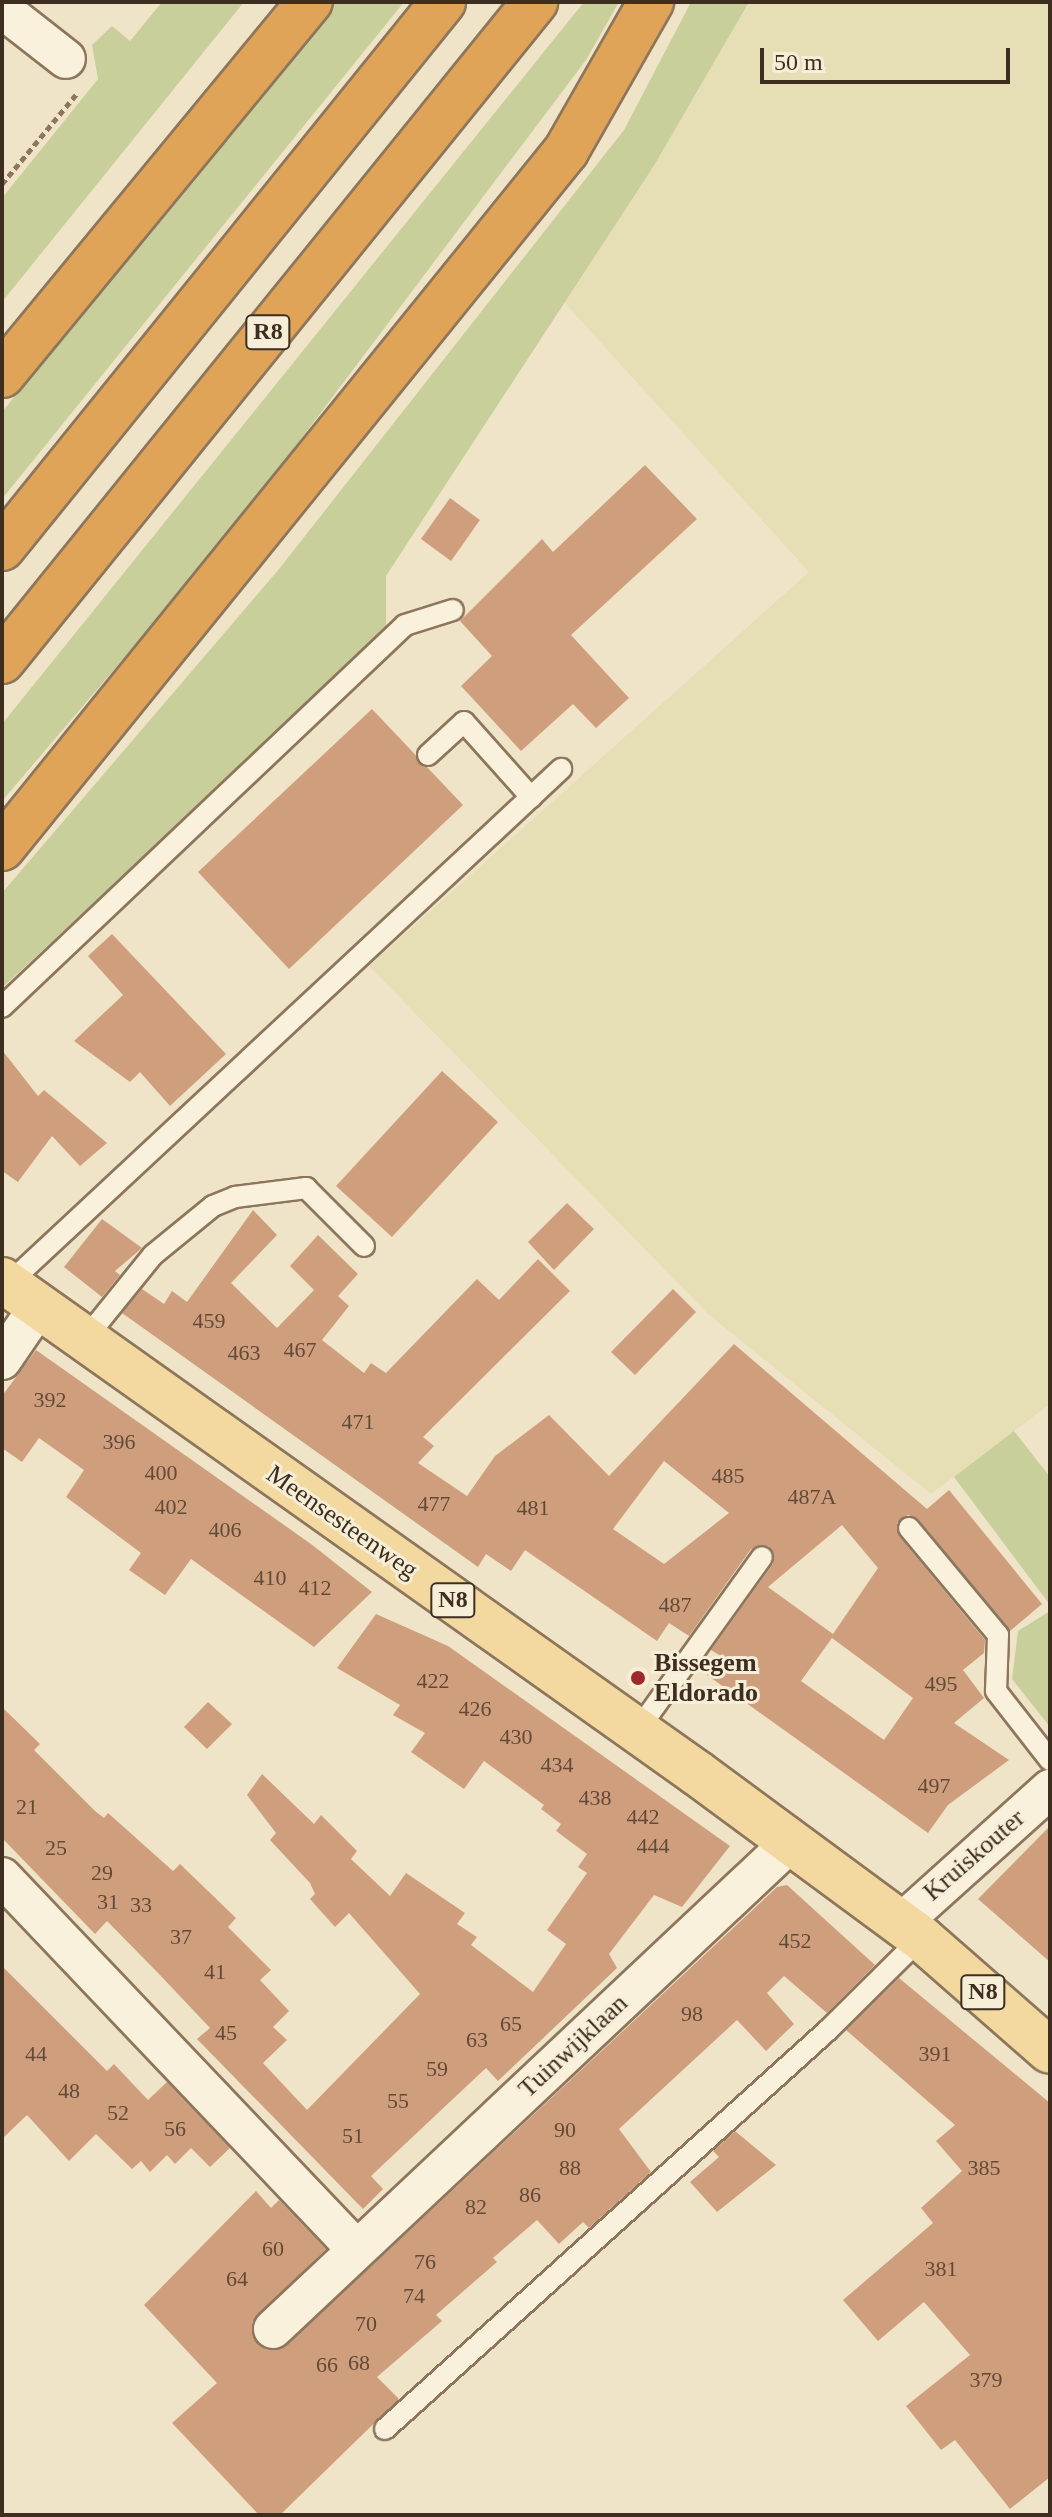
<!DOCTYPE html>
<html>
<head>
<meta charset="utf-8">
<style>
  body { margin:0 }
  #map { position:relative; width:1052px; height:2517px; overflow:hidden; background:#f0e4c8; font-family:Georgia,serif }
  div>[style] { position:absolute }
  .farmland>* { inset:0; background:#e6deb5 }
  .green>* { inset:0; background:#c9cf9b }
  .building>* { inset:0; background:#cf9f7d }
  .path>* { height:5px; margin-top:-2.5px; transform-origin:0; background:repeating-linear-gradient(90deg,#8d765c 0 6px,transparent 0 10px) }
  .roads { filter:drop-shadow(2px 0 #8d765c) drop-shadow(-2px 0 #8d765c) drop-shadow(0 2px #8d765c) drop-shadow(0 -2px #8d765c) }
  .lane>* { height:20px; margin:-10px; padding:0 10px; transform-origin:10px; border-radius:10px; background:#faf1dc }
  .street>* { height:38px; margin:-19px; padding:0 19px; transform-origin:19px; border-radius:19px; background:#faf1dc }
  .primary>* { height:44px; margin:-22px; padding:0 22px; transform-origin:22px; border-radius:22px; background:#f3d9a0 }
  .highway>* { height:44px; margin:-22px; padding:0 22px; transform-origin:22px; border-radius:22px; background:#e0a458 }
  .dots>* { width:22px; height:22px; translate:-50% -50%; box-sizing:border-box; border:4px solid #f7eed8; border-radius:50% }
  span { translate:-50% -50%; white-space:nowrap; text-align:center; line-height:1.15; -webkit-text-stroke:6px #f7eed8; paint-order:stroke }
  .number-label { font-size:22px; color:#624a37 }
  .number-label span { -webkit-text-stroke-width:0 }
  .shield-label span { padding:2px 6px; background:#f7eed8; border:2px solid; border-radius:6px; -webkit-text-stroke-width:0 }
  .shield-label { font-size:24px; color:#3d2e20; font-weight:700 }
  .street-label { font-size:26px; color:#3d2e20 }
  .poi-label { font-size:26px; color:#3d2e20; font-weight:700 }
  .left { translate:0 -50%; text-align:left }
  .frame { position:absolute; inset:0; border:4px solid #3d2e20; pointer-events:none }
  .scale { position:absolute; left:760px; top:48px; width:250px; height:36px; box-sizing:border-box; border:4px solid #3d2e20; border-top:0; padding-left:10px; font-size:24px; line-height:28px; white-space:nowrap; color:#3d2e20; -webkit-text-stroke:6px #f7eed8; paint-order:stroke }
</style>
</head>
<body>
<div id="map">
  <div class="farmland">
    <i style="clip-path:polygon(749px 2px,1050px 2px,1050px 1404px,931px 1494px,709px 1315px,369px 966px,809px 572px,563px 301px,655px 164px)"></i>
  </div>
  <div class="green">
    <i style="clip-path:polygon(162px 2px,244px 2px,2px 302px,2px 198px,98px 79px,92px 45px,112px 26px,130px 41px)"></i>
    <i style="clip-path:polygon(331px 2px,404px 2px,2px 499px,2px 412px)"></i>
    <i style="clip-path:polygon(584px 2px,619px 2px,586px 60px,228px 536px,2px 801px,2px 724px)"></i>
    <i style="clip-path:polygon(691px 2px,749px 2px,655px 164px,386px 576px,386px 632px,2px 988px,2px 893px,279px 569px,624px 130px)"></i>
    <i style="clip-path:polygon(1014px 1431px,1050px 1477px,1050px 1605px,954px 1477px)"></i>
    <i style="clip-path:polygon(1050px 1611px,1050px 1727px,1012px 1679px,1018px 1631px)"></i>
  </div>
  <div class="building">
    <i style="clip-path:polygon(645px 465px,697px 519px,571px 635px,629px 698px,596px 728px,573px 704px,521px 751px,461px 686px,492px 656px,460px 621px,542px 539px,553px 552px)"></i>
    <i style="clip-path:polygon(450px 498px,480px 520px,451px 561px,421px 539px)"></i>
    <i style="clip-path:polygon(372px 709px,463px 805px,289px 969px,198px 872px)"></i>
    <i style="clip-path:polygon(112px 934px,226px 1054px,170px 1106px,140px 1072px,130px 1082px,74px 1041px,123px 995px,88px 956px)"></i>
    <i style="clip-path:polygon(2px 1050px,38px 1096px,44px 1090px,107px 1143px,80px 1166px,52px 1136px,18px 1182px,2px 1171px)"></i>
    <i style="clip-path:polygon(442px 1071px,498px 1122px,392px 1237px,336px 1186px)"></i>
    <i style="clip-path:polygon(567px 1203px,594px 1229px,554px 1270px,528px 1242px)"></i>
    <i style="clip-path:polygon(evenodd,253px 1210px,277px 1235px,231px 1283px,277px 1328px,314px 1290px,290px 1266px,318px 1235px,358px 1274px,338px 1296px,349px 1306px,322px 1340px,364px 1373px,371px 1363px,386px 1373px,477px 1279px,499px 1300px,538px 1259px,570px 1291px,423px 1437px,434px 1446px,418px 1463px,467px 1496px,495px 1456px,549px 1415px,609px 1476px,734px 1344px,927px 1509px,949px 1490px,1042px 1604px,1010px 1631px,919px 1520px,908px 1515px,897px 1523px,899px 1536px,985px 1640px,984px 1653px,963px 1670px,984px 1698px,954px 1723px,1009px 1760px,948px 1805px,928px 1833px,707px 1675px,721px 1656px,711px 1650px,773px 1564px,769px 1546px,751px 1549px,689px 1636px,669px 1623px,657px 1641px,525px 1550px,511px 1571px,486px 1554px,478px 1567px,122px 1313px,142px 1289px,164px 1304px,172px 1291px,187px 1302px,253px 1210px,664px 1461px,729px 1513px,664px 1564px,613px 1529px,664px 1461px,253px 1210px,842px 1525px,878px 1568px,833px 1634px,768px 1587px,842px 1525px,253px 1210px,832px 1638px,913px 1698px,884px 1740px,801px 1681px,832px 1638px)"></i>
    <i style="clip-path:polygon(102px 1219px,142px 1248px,115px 1271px,120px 1275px,102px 1297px,64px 1267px)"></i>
    <i style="clip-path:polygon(673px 1289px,696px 1312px,635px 1375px,611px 1352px)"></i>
    <i style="clip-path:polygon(36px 1350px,311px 1544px,372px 1592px,314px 1647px,191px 1559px,165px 1595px,129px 1570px,141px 1553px,66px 1497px,84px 1470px,39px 1438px,22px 1462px,2px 1448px,2px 1396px)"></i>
    <i style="clip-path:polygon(376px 1614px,448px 1646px,730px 1846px,682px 1907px,654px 1895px,609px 1954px,617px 1968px,498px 2081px,486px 2068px,371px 2176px,383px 2189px,363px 2209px,197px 2039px,210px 2028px,159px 1974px,107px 1921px,95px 1934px,2px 1838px,2px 1707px,40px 1744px,34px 1750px,95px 1811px,104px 1818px,108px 1813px,173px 1871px,180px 1864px,236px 1918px,228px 1927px,271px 1970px,260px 1980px,289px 2011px,273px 2027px,287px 2040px,263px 2063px,307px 2110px,420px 1994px,349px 1913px,335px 1927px,310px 1899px,315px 1894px,310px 1883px,270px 1840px,276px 1833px,247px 1795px,262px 1774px,314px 1824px,321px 1815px,357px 1851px,351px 1859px,390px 1896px,406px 1873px,465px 1913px,457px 1924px,477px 1937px,471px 1945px,533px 1992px,566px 1944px,547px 1930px,587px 1873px,578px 1867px,587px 1854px,556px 1831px,561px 1824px,541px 1809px,544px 1805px,484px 1761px,464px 1789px,411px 1752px,425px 1733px,393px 1715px,400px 1705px,337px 1668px)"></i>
    <i style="clip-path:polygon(208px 1702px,232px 1724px,207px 1749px,184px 1727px)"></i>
    <i style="clip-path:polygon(1050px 1826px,1050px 1962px,978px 1899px)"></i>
    <i style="clip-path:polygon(787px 1885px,875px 1965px,827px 2013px,784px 1976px,767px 1993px,794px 2024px,766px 2051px,737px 2020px,619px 2129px,651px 2172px,589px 2228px,583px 2222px,559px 2244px,537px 2220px,493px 2258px,497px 2262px,436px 2315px,442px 2321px,377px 2377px,399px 2399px,280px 2515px,259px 2515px,172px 2423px,217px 2383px,144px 2305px,256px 2191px,271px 2208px,279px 2200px,326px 2249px,252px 2322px,258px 2345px,267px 2350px,287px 2345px,777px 1887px)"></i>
    <i style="clip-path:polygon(2px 1966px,107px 2071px,114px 2064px,148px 2100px,167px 2082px,230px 2148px,210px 2167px,191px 2148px,175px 2164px,167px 2155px,150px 2172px,141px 2161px,132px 2169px,96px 2134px,69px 2161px,27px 2115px,2px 2139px)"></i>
    <i style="clip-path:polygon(899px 1978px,1050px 2103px,1050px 2477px,1010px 2509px,955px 2440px,941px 2450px,906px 2406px,970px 2355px,924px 2302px,878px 2341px,843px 2300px,933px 2223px,921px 2208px,962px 2171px,936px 2141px,955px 2125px,846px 2030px)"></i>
    <i style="clip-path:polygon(735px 2131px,776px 2165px,717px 2212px,690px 2182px,719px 2157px,713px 2151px)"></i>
  </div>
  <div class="path">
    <i style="left:2px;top:184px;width:119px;rotate:-50.4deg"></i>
  </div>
  <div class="roads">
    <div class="lane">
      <i style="left:428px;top:755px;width:49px;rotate:-42.5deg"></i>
      <i style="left:464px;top:722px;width:101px;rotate:48.2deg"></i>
      <i style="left:2px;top:1007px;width:555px;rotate:-43.47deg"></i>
      <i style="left:405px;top:625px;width:50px;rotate:-17.4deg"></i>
      <i style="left:8px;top:1284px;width:756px;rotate:-42.96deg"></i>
      <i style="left:85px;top:1339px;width:108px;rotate:-51deg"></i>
      <i style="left:153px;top:1255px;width:77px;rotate:-39.2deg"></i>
      <i style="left:213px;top:1206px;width:24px;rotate:-22deg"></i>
      <i style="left:235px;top:1197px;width:72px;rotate:-7.2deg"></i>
      <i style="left:306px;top:1188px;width:82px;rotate:45deg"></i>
      <i style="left:909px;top:1528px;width:139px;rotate:50.2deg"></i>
      <i style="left:998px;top:1635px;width:56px;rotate:92deg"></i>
      <i style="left:996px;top:1691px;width:88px;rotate:52deg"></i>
      <i style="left:637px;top:1731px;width:214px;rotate:-54.3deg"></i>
      <i style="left:385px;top:2429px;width:595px;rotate:-42deg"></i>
      <i style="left:827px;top:2031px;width:132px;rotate:-44.7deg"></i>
    </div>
    <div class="street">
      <i style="left:2px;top:9px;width:81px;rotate:38deg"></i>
      <i style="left:2px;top:1360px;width:65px;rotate:-55.6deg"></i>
      <i style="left:2px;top:1877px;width:514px;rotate:46.42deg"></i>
      <i style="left:900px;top:1924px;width:202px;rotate:-42deg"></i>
      <i style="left:273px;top:2329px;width:710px;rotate:-43.23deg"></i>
    </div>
    <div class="primary">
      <i style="left:2px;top:1280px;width:852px;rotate:35.35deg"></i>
      <i style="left:697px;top:1773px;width:278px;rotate:36.4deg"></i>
      <i style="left:921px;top:1938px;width:171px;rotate:41.2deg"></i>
    </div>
    <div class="highway">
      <i style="left:2px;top:375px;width:484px;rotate:-50.5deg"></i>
      <i style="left:2px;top:548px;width:702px;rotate:-51.07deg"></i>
      <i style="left:2px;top:661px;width:848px;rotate:-51.03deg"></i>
      <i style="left:2px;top:848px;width:897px;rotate:-51.02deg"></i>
      <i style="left:566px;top:151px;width:172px;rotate:-60.3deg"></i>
    </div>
  </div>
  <div class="dots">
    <i style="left:638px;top:1678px;background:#9e2a2b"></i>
  </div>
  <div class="number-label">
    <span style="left:209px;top:1321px">459</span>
    <span style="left:300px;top:1350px">467</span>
    <span style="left:244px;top:1353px">463</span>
    <span style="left:50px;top:1400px">392</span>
    <span style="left:358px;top:1422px">471</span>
    <span style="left:119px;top:1442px">396</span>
    <span style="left:161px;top:1473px">400</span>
    <span style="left:728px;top:1476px">485</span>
    <span style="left:812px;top:1497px">487A</span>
    <span style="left:434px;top:1504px">477</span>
    <span style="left:171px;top:1507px">402</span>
    <span style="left:533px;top:1508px">481</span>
    <span style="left:225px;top:1530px">406</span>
    <span style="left:270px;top:1578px">410</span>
    <span style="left:315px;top:1588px">412</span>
    <span style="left:675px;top:1605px">487</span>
    <span style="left:433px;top:1681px">422</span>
    <span style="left:941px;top:1684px">495</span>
    <span style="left:475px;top:1709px">426</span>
    <span style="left:516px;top:1737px">430</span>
    <span style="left:557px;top:1765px">434</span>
    <span style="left:934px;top:1786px">497</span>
    <span style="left:595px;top:1798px">438</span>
    <span style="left:27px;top:1807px">21</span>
    <span style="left:643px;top:1817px">442</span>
    <span style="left:653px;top:1846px">444</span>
    <span style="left:56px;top:1848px">25</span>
    <span style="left:102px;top:1873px">29</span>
    <span style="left:108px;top:1902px">31</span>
    <span style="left:141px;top:1905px">33</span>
    <span style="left:181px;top:1937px">37</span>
    <span style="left:795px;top:1941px">452</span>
    <span style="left:215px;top:1972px">41</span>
    <span style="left:692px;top:2014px">98</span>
    <span style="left:511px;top:2024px">65</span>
    <span style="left:226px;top:2033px">45</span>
    <span style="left:477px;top:2040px">63</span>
    <span style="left:36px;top:2054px">44</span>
    <span style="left:935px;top:2054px">391</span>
    <span style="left:437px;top:2069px">59</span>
    <span style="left:69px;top:2091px">48</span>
    <span style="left:398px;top:2101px">55</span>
    <span style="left:118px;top:2113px">52</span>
    <span style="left:175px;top:2129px">56</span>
    <span style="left:565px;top:2130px">90</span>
    <span style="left:353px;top:2136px">51</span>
    <span style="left:570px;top:2168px">88</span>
    <span style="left:984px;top:2168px">385</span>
    <span style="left:530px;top:2195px">86</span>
    <span style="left:476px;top:2207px">82</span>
    <span style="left:273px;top:2249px">60</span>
    <span style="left:425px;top:2262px">76</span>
    <span style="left:941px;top:2269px">381</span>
    <span style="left:237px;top:2279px">64</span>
    <span style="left:414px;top:2296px">74</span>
    <span style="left:366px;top:2324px">70</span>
    <span style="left:359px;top:2363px">68</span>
    <span style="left:327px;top:2365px">66</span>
    <span style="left:986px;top:2380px">379</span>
  </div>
  <div class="shield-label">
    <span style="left:268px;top:332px">R8</span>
    <span style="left:453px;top:1600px">N8</span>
    <span style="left:983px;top:1992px">N8</span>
  </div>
  <div class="street-label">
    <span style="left:342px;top:1522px;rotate:35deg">Meensesteenweg</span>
    <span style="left:974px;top:1855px;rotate:-41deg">Kruiskouter</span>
    <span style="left:573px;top:2046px;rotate:-43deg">Tuinwijklaan</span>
  </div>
  <div class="poi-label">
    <span class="left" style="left:654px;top:1678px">Bissegem<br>Eldorado</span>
  </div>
  <div class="frame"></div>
  <div class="scale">50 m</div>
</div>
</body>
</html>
